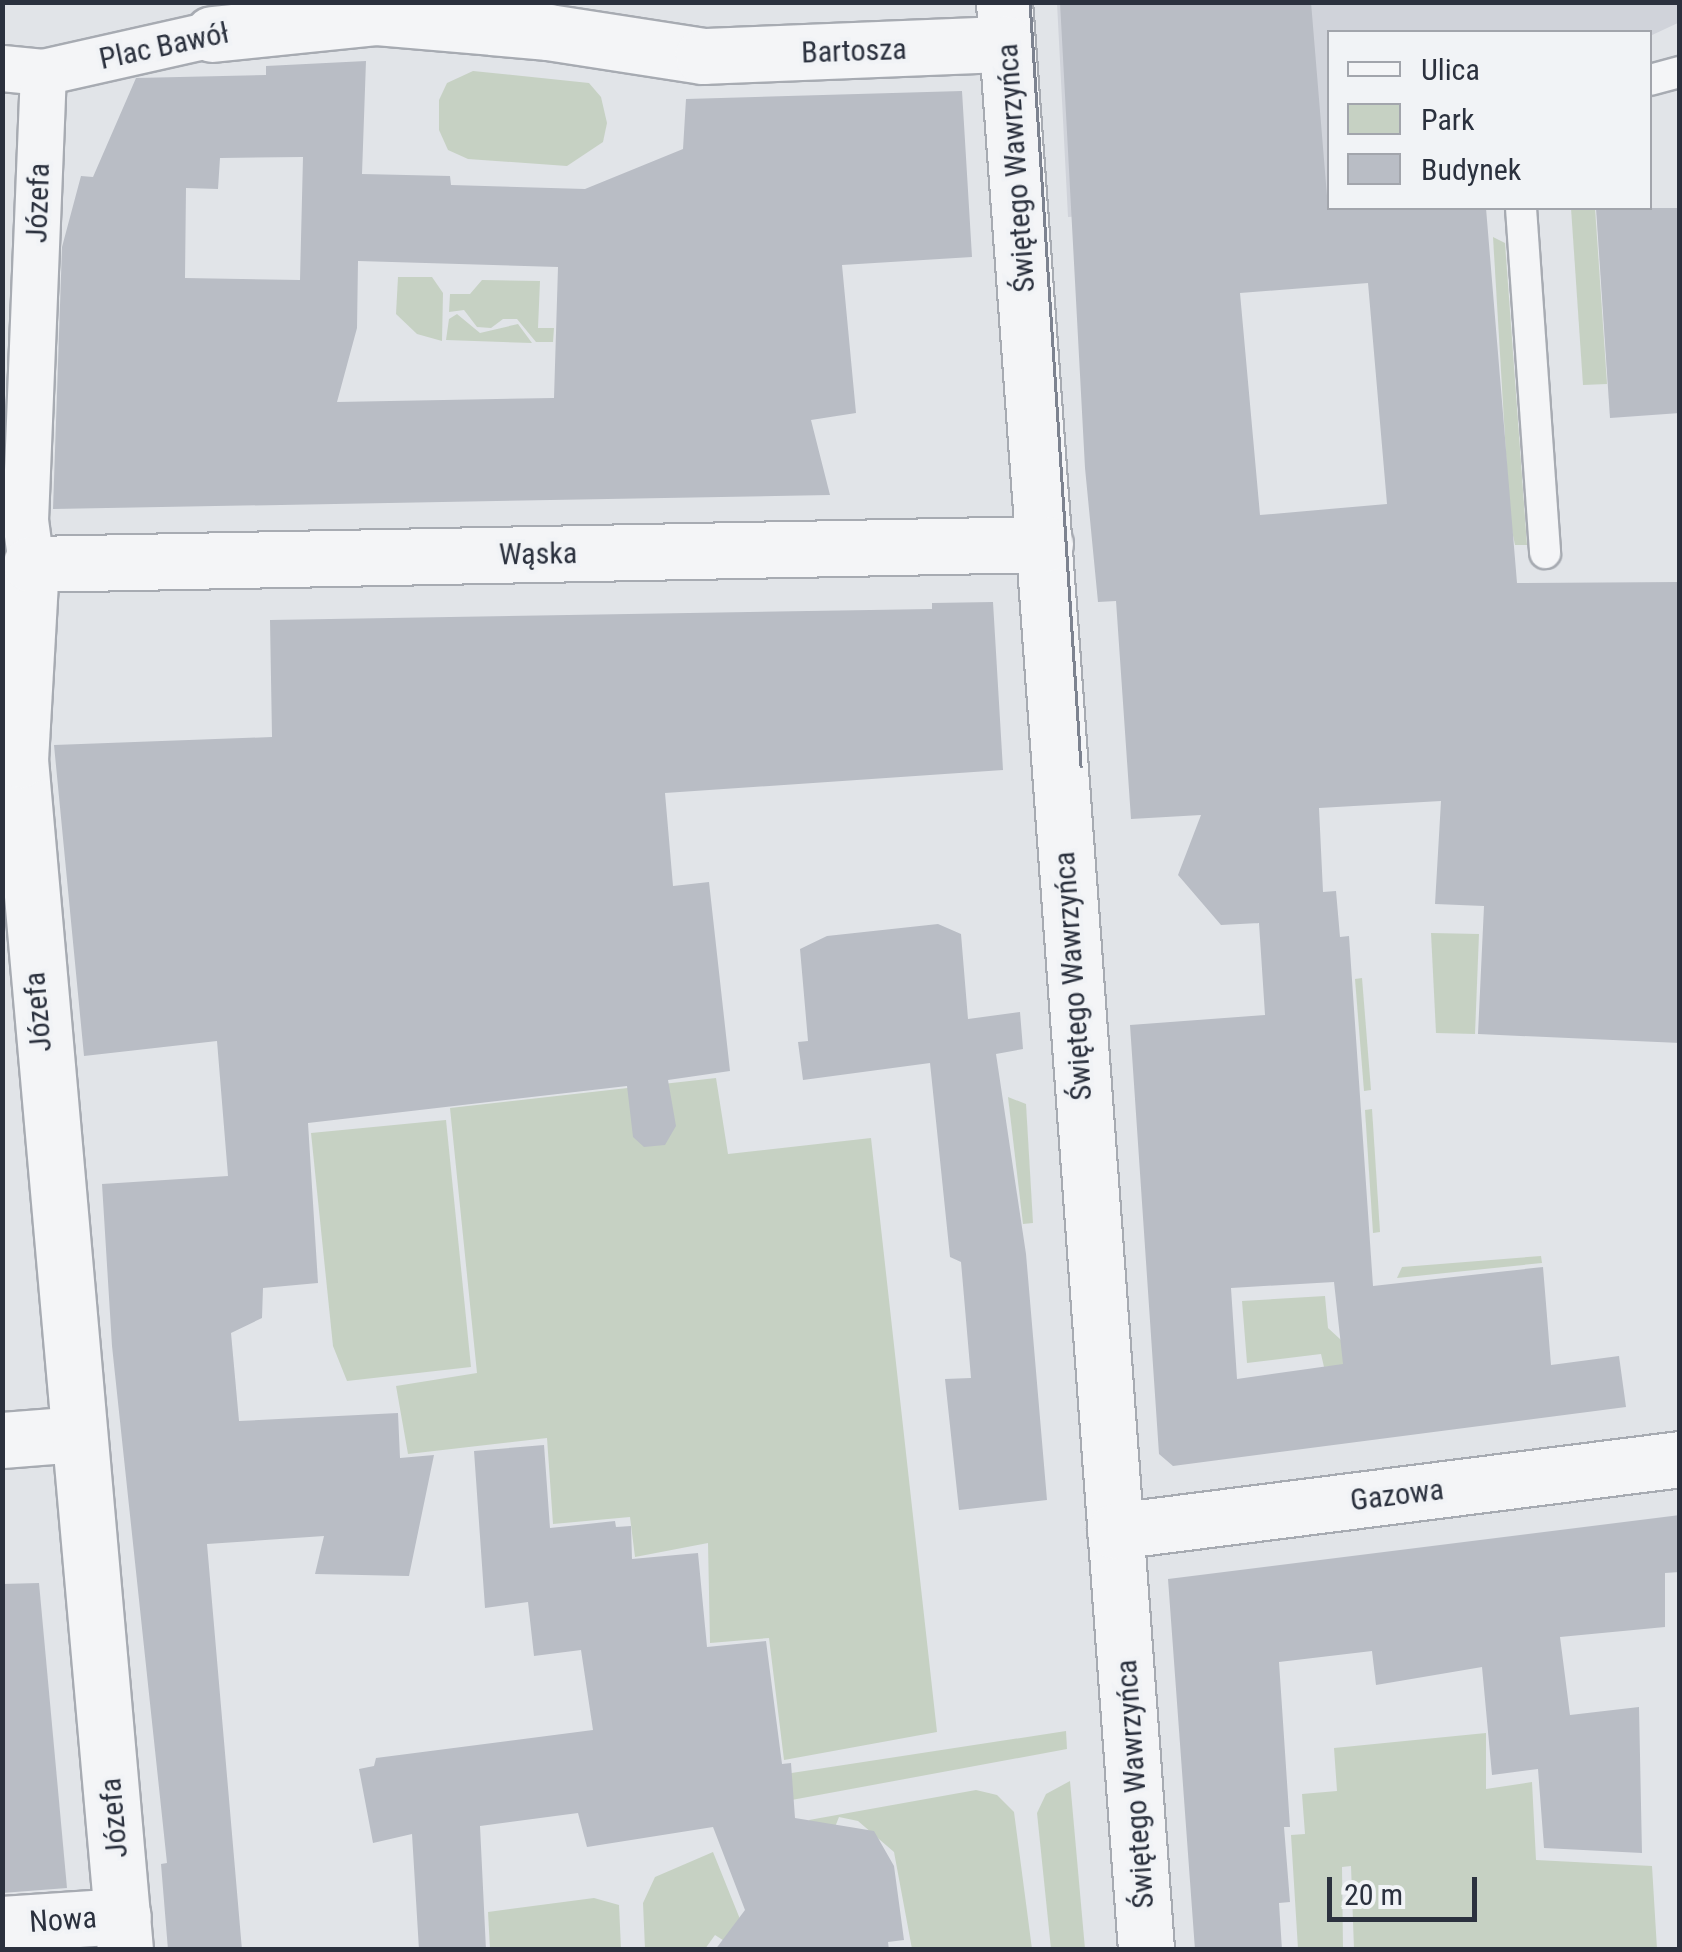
<!DOCTYPE html>
<html>
<head>
<meta charset="utf-8">
<style>
  body { margin:0 }
  #map { position:relative; width:1682px; height:1952px; overflow:hidden; background:#e1e4e8; font-family:"Roboto Condensed",sans-serif }
  div>[style] { position:absolute }
  .built>* { inset:0; background:#d0d3da }
  .green>* { inset:0; background:#c6d1c3 }
  .building>* { inset:0; background:#b9bdc5 }
  .roads { filter:drop-shadow(2px 0 #a7abb2) drop-shadow(-2px 0 #a7abb2) drop-shadow(0 2px #a7abb2) drop-shadow(0 -2px #a7abb2) }
  .service>* { height:30px; margin:-15px; padding:0 15px; transform-origin:15px; border-radius:15px; background:#f4f5f7 }
  .pedestrian>* { height:45px; margin:-22.5px; padding:0 22.5px; transform-origin:22.5px; border-radius:22.5px; background:#f4f5f7 }
  .minor>* { height:55px; margin:-27.5px; padding:0 27.5px; transform-origin:27.5px; border-radius:27.5px; background:#f4f5f7 }
  .tram>* { height:2.5px; margin:-1.25px; padding:0 1.25px; transform-origin:1.25px; border-radius:1.25px; background:#7d8390 }
  span { translate:-50% -50%; white-space:nowrap; text-align:center; line-height:1.15; -webkit-text-stroke:8px #f1f3f6; paint-order:stroke }
  .street-label { font-size:30px; color:#2b313e }
  .frame { position:absolute; inset:0; border:5px solid #2b313e; pointer-events:none }
  .legend { position:absolute; left:1327px; top:30px; width:325px; height:180px; box-sizing:border-box; background:#f1f3f6; border:2px solid #a2a5ac; margin:0; padding:12px 18px; list-style:none; font-size:30px; color:#2b313e }
  .legend li { display:flex; align-items:center; gap:20px; height:50px }
  .legend b { width:50px; border:2px solid #a2a5ac }
  .scale { position:absolute; left:1327px; top:1877px; width:150px; height:45px; box-sizing:border-box; border:5px solid #2b313e; border-top:0; padding-left:12px; font-size:30px; line-height:35px; white-space:nowrap; color:#2b313e; -webkit-text-stroke:8px #f1f3f6; paint-order:stroke }
</style>
</head>
<body>
<div id="map">
  <div class="built">
    <i style="clip-path:polygon(1679px 2px,1680px 22px,1650px 36px,1330px 32px,1329px 203px,1068px 217px,1057px 3px)"></i>
  </div>
  <div class="green">
    <i style="clip-path:polygon(473px 71px,589px 83px,601px 97px,607px 123px,603px 142px,567px 166px,468px 159px,448px 150px,439px 130px,439px 100px,447px 83px)"></i>
    <i style="clip-path:polygon(1571px 208px,1595px 208px,1607px 384px,1583px 385px)"></i>
    <i style="clip-path:polygon(1493px 237px,1505px 243px,1527px 545px,1515px 545px,1510px 521px)"></i>
    <i style="clip-path:polygon(398px 277px,432px 277px,443px 293px,442px 341px,417px 334px,396px 314px)"></i>
    <i style="clip-path:polygon(482px 280px,540px 281px,538px 328px,554px 328px,553px 342px,536px 342px,517px 319px,503px 319px,491px 328px,477px 327px,464px 310px,449px 312px,450px 294px,470px 294px)"></i>
    <i style="clip-path:polygon(457px 314px,480px 333px,518px 324px,532px 343px,446px 340px,449px 319px)"></i>
    <i style="clip-path:polygon(1431px 933px,1479px 934px,1475px 1034px,1436px 1033px)"></i>
    <i style="clip-path:polygon(1362px 978px,1371px 1090px,1364px 1091px,1355px 979px)"></i>
    <i style="clip-path:polygon(716px 1078px,728px 1154px,871px 1138px,937px 1732px,784px 1760px,769px 1638px,710px 1643px,708px 1543px,635px 1557px,630px 1517px,553px 1524px,547px 1438px,408px 1454px,396px 1386px,477px 1373px,450px 1108px)"></i>
    <i style="clip-path:polygon(1008px 1097px,1026px 1104px,1033px 1223px,1023px 1224px)"></i>
    <i style="clip-path:polygon(1372px 1109px,1380px 1232px,1373px 1233px,1365px 1110px)"></i>
    <i style="clip-path:polygon(446px 1120px,471px 1367px,347px 1381px,333px 1346px,311px 1133px)"></i>
    <i style="clip-path:polygon(1541px 1256px,1542px 1263px,1397px 1278px,1402px 1267px)"></i>
    <i style="clip-path:polygon(1325px 1296px,1328px 1328px,1366px 1363px,1324px 1367px,1321px 1354px,1247px 1363px,1242px 1301px)"></i>
    <i style="clip-path:polygon(1066px 1731px,1067px 1749px,770px 1804px,772px 1776px)"></i>
    <i style="clip-path:polygon(1486px 1733px,1486px 1789px,1532px 1782px,1536px 1860px,1652px 1866px,1657px 1949px,1354px 1949px,1351px 1866px,1342px 1867px,1343px 1949px,1298px 1949px,1291px 1835px,1305px 1834px,1302px 1794px,1337px 1791px,1334px 1748px)"></i>
    <i style="clip-path:polygon(1070px 1781px,1085px 1949px,1051px 1949px,1037px 1813px,1046px 1794px)"></i>
    <i style="clip-path:polygon(976px 1790px,997px 1795px,1014px 1812px,1032px 1949px,912px 1949px,894px 1852px,858px 1821px,839px 1817px,833px 1832px,817px 1834px,809px 1820px)"></i>
    <i style="clip-path:polygon(713px 1852px,746px 1934px,729px 1944px,715px 1935px,705px 1949px,645px 1949px,643px 1903px,655px 1877px)"></i>
    <i style="clip-path:polygon(594px 1898px,619px 1905px,621px 1949px,490px 1949px,488px 1912px)"></i>
  </div>
  <div class="building">
    <i style="clip-path:polygon(evenodd,1060px 2px,1311px 2px,1328px 208px,1486px 208px,1517px 583px,1680px 582px,1680px 1043px,1478px 1034px,1484px 906px,1435px 904px,1441px 801px,1319px 808px,1323px 892px,1336px 891px,1340px 937px,1349px 936px,1373px 1286px,1543px 1267px,1551px 1365px,1619px 1356px,1626px 1407px,1173px 1466px,1159px 1454px,1130px 1025px,1265px 1015px,1259px 923px,1221px 925px,1178px 875px,1201px 815px,1131px 819px,1116px 601px,1098px 602px,1085px 468px,1060px 2px,1368px 283px,1387px 504px,1260px 515px,1240px 293px,1368px 283px,1060px 2px,1334px 1282px,1343px 1364px,1237px 1379px,1231px 1288px,1334px 1282px)"></i>
    <i style="clip-path:polygon(evenodd,366px 61px,362px 174px,450px 176px,451px 185px,585px 189px,683px 149px,686px 99px,962px 91px,972px 257px,842px 265px,856px 413px,811px 420px,830px 495px,53px 509px,62px 247px,81px 176px,93px 177px,136px 78px,266px 75px,266px 66px,366px 61px,303px 157px,300px 280px,185px 278px,186px 188px,218px 189px,220px 158px,303px 157px,366px 61px,358px 261px,558px 267px,554px 398px,337px 402px,357px 328px,358px 261px)"></i>
    <i style="clip-path:polygon(1596px 208px,1680px 208px,1680px 413px,1610px 418px)"></i>
    <i style="clip-path:polygon(993px 602px,1003px 770px,665px 793px,673px 886px,709px 882px,730px 1071px,668px 1080px,676px 1126px,665px 1145px,644px 1147px,633px 1137px,627px 1086px,308px 1123px,318px 1283px,263px 1288px,262px 1318px,231px 1333px,239px 1421px,398px 1413px,400px 1458px,434px 1455px,409px 1576px,315px 1574px,324px 1536px,207px 1544px,242px 1950px,168px 1950px,161px 1864px,167px 1863px,112px 1346px,102px 1184px,228px 1176px,217px 1041px,84px 1056px,54px 745px,272px 737px,270px 620px,932px 609px,932px 603px)"></i>
    <i style="clip-path:polygon(938px 924px,961px 934px,968px 1019px,1020px 1012px,1023px 1049px,996px 1054px,1026px 1254px,1047px 1500px,959px 1510px,945px 1379px,971px 1378px,961px 1262px,950px 1257px,930px 1063px,803px 1080px,798px 1042px,808px 1041px,800px 949px,827px 936px)"></i>
    <i style="clip-path:polygon(544px 1445px,550px 1528px,615px 1521px,616px 1527px,631px 1526px,632px 1559px,698px 1553px,707px 1647px,766px 1641px,782px 1764px,791px 1763px,795px 1818px,874px 1831px,894px 1866px,904px 1940px,888px 1942px,889px 1950px,715px 1950px,745px 1910px,713px 1827px,587px 1847px,578px 1813px,480px 1826px,486px 1950px,419px 1950px,412px 1834px,373px 1843px,359px 1769px,374px 1766px,376px 1758px,593px 1730px,581px 1650px,534px 1656px,528px 1602px,485px 1608px,474px 1451px)"></i>
    <i style="clip-path:polygon(1680px 1515px,1680px 1572px,1665px 1573px,1665px 1627px,1560px 1637px,1570px 1715px,1639px 1707px,1642px 1853px,1544px 1848px,1538px 1769px,1492px 1775px,1482px 1667px,1376px 1685px,1372px 1651px,1279px 1662px,1290px 1827px,1284px 1827px,1290px 1902px,1279px 1903px,1282px 1950px,1195px 1950px,1168px 1579px)"></i>
    <i style="clip-path:polygon(39px 1583px,67px 1888px,2px 1893px,2px 1584px)"></i>
  </div>
  <div class="roads">
    <div class="service">
      <i style="left:1650px;top:80px;width:31px;rotate:-15deg"></i>
      <i style="left:1521px;top:208px;width:346px;rotate:86deg"></i>
    </div>
    <div class="pedestrian">
      <i style="left:2px;top:68px;width:41px;rotate:5.6deg"></i>
      <i style="left:43px;top:72px;width:173px;rotate:-12.7deg"></i>
      <i style="left:31px;top:564px;width:44px;rotate:-97.8deg"></i>
      <i style="left:25px;top:520px;width:448px;rotate:-87.7deg"></i>
    </div>
    <div class="minor">
      <i style="left:1004px;top:2px;width:1953px;rotate:85.83deg"></i>
      <i style="left:212px;top:34px;width:166px;rotate:-5.9deg"></i>
      <i style="left:377px;top:17px;width:172px;rotate:5deg"></i>
      <i style="left:548px;top:32px;width:157px;rotate:8.8deg"></i>
      <i style="left:703px;top:56px;width:303px;rotate:-2.3deg"></i>
      <i style="left:2px;top:1440px;width:76px;rotate:-4.5deg"></i>
      <i style="left:1115px;top:1531px;width:570px;rotate:-7.26deg"></i>
      <i style="left:2px;top:1924px;width:121px;rotate:-3.8deg"></i>
      <i style="left:125px;top:1950px;width:1195px;rotate:-95.04deg"></i>
      <i style="left:20px;top:760px;width:196px;rotate:-86.8deg"></i>
      <i style="left:31px;top:564px;width:1014px;rotate:-1.13deg"></i>
    </div>
  </div>
  <div class="tram">
    <i style="left:1030px;top:2px;width:766px;rotate:86.18deg"></i>
  </div>
  <div class="street-label">
    <span style="left:164px;top:46px;rotate:-12deg">Plac Bawół</span>
    <span style="left:854px;top:51px;rotate:-2deg">Bartosza</span>
    <span style="left:1016px;top:168px;rotate:-94deg">Świętego Wawrzyńca</span>
    <span style="left:38px;top:203px;rotate:-88deg">Józefa</span>
    <span style="left:538px;top:554px;rotate:-1deg">Wąska</span>
    <span style="left:1073px;top:976px;rotate:-94deg">Świętego Wawrzyńca</span>
    <span style="left:38px;top:1012px;rotate:-95deg">Józefa</span>
    <span style="left:1397px;top:1495px;rotate:-7deg">Gazowa</span>
    <span style="left:1135px;top:1784px;rotate:-94deg">Świętego Wawrzyńca</span>
    <span style="left:114px;top:1818px;rotate:-95deg">Józefa</span>
    <span style="left:63px;top:1920px;rotate:-4deg">Nowa</span>
  </div>
  <div class="frame"></div>
  <ul class="legend">
  <li><b style="height:12px;background:#f4f5f7"></b>Ulica</li>
  <li><b style="height:28px;background:#c6d1c3"></b>Park</li>
  <li><b style="height:28px;background:#b9bdc5"></b>Budynek</li>
  </ul>
  <div class="scale">20 m</div>
</div>
</body>
</html>
